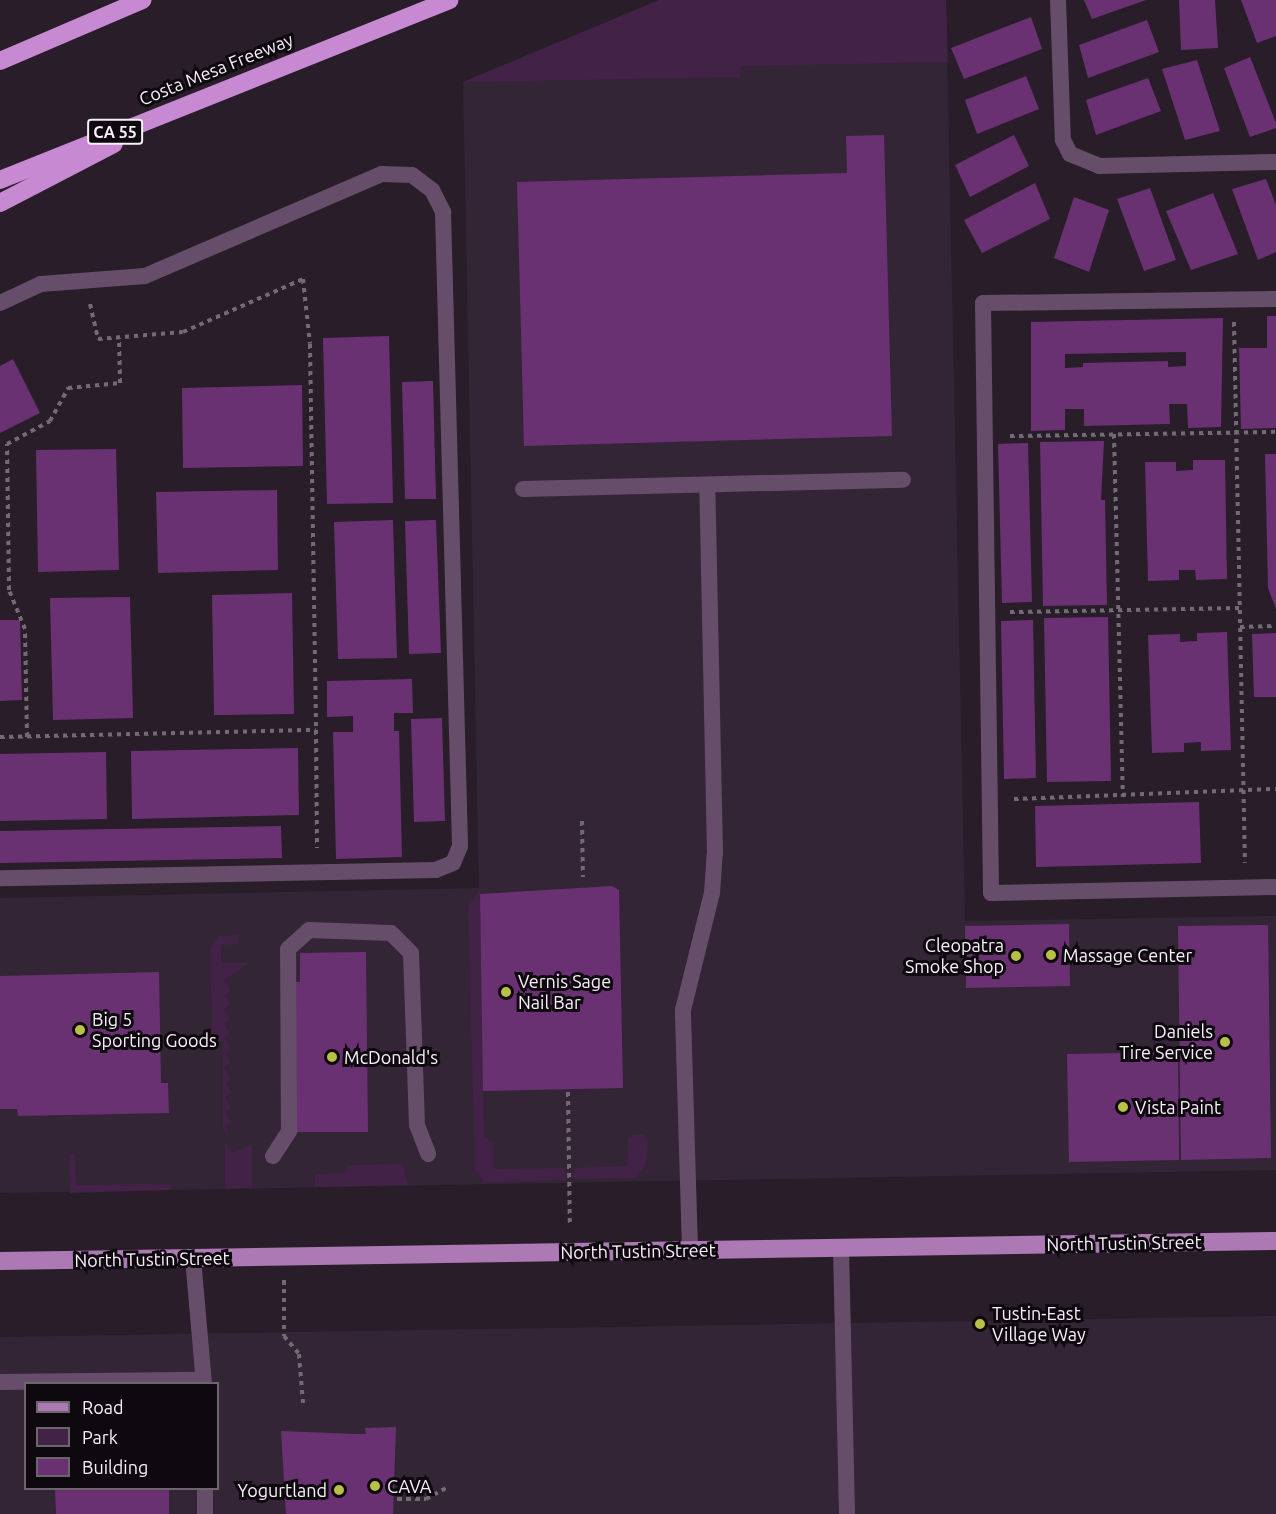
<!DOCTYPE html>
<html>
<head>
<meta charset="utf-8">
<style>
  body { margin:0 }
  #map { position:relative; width:1276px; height:1514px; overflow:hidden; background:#281d29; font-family:Ubuntu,sans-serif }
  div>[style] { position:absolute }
  .built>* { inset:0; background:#332536 }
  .green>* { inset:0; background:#422247 }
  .building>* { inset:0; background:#693172 }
  .path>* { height:4px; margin-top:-2px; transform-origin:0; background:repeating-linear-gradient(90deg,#736a74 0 4.5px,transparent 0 9px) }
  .service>* { height:16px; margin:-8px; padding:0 8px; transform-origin:8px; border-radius:8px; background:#664e6a }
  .primary>* { height:18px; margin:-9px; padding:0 9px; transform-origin:9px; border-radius:9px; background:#ac79b4 }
  .motorway>* { height:18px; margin:-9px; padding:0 9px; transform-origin:9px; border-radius:9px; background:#c789d1 }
  .dots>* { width:16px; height:16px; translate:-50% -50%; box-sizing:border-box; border:3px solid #0e090e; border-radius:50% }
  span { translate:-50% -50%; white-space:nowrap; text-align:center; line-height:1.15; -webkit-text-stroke:6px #0e090e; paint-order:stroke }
  .shield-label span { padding:2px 4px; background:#0e090e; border:2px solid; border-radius:4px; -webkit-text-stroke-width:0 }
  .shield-label { font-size:16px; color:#f8f0f9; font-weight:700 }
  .street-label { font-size:18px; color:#f8f0f9 }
  .poi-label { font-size:18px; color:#f8f0f9 }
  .right { translate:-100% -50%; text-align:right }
  .left { translate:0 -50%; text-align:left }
  .legend { position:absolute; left:24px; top:1382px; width:195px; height:108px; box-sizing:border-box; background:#0e090e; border:2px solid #6c656c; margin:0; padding:8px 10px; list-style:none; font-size:18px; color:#f8f0f9 }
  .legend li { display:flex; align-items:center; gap:12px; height:30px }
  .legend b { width:30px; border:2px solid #6c656c }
</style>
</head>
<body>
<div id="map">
  <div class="built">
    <i style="clip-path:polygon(659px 0,946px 0,965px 921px,1276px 916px,1276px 1170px,0 1193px,0 898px,479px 888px,463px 82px)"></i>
    <i style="clip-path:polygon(evenodd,1276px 1316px,1276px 1514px,0 1514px,0 1337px,1276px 1316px,26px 1384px,218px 1384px,218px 1488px,26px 1488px,26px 1384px)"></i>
  </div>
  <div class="green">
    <i style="clip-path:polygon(659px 0,946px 0,948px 62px,741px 66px,740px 77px,463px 82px)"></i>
    <i style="clip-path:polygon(480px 888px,484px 1137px,493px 1143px,494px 1169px,565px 1168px,566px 1180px,485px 1183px,475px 1170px,468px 907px)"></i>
    <i style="clip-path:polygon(238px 935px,238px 944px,221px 945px,221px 963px,249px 963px,224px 980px,231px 991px,225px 995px,230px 1004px,224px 1009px,230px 1019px,224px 1023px,231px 1034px,224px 1038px,231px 1049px,225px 1054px,231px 1063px,224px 1067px,231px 1079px,226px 1083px,232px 1093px,225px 1097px,231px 1108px,225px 1112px,231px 1123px,226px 1126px,229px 1139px,223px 1129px,223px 1041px,212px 1041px,210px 948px,218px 936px)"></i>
    <i style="clip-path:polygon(634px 1135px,644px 1135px,648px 1141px,646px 1164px,635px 1178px,574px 1179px,574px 1168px,627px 1166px,628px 1138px)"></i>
    <i style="clip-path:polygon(225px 1141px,232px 1153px,252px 1144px,252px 1188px,225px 1188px)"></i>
    <i style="clip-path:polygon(69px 1155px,75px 1155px,76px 1185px,171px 1184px,170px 1190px,70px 1193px)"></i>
    <i style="clip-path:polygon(403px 1164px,408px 1185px,315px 1187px,315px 1174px,346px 1173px,347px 1165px)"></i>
  </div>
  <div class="building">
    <i style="clip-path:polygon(1084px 0,1146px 0,1092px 19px)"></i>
    <i style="clip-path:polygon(1179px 0,1215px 0,1218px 48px,1181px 50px)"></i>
    <i style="clip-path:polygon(1241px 0,1276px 0,1276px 36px,1257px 43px)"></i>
    <i style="clip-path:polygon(1031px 17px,1042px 49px,964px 79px,951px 48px)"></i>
    <i style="clip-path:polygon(1147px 20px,1159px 52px,1088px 78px,1079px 45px)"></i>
    <i style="clip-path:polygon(1250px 57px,1276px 123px,1276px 128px,1250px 137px,1224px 68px)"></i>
    <i style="clip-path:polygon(1197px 60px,1220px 131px,1185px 140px,1162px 69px)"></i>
    <i style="clip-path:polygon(1026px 76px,1039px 109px,977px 134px,965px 100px)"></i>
    <i style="clip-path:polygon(1148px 78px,1161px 111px,1096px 135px,1086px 100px)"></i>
    <i style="clip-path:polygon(884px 135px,892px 436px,524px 446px,517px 182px,847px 173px,846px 136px)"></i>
    <i style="clip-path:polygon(1014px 135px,1029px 166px,970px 197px,955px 165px)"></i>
    <i style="clip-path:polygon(1266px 179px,1276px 205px,1276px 252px,1258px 260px,1232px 189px)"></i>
    <i style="clip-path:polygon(1035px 183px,1050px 219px,982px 253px,964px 220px)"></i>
    <i style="clip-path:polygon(1150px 188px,1176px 260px,1144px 271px,1117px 199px)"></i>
    <i style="clip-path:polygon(1213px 193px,1238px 254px,1191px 270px,1166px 211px)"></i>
    <i style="clip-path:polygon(1074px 197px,1109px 210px,1089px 272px,1054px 258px)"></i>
    <i style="clip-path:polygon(1267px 316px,1276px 316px,1276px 428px,1241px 429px,1239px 348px,1267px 348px)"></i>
    <i style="clip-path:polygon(evenodd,1223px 318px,1221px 427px,1188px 428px,1187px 404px,1169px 404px,1170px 424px,1084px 426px,1084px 409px,1065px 409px,1065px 430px,1031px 431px,1031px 322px,1223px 318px,1186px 352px,1186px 366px,1168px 367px,1168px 361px,1083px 363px,1083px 367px,1065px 368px,1065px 354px,1186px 352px)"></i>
    <i style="clip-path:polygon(389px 336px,393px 503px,327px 504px,323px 338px)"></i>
    <i style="clip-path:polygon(13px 359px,40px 413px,0 433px,0 366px)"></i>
    <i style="clip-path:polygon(433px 381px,436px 499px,405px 499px,402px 382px)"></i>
    <i style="clip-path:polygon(302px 385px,303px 466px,183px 468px,182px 388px)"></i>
    <i style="clip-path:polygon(1104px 441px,1101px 500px,1105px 500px,1107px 605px,1043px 606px,1040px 442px)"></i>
    <i style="clip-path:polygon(1028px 443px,1032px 602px,1002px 603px,998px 444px)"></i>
    <i style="clip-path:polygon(116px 449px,119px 570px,38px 572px,36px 450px)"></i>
    <i style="clip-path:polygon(1265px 454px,1276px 454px,1276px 609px,1268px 588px)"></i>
    <i style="clip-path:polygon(1193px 460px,1225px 460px,1227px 579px,1196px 580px,1195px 570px,1179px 570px,1179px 580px,1148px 581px,1145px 462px,1176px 462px,1176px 471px,1193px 470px)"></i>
    <i style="clip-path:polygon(277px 490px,278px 570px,158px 573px,156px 492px)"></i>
    <i style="clip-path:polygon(393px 520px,397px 658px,338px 659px,334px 522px)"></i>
    <i style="clip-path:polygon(436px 520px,441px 653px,409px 654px,405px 521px)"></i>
    <i style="clip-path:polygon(292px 593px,294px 714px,214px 715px,212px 595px)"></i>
    <i style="clip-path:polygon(130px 597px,133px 718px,53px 720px,50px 598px)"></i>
    <i style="clip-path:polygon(1108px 617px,1111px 781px,1047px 782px,1044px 618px)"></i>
    <i style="clip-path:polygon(0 620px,20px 620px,22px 700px,0 701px)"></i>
    <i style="clip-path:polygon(1033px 620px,1036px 778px,1004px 779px,1001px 621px)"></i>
    <i style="clip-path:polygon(1227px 632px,1231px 750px,1201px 751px,1201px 742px,1184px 743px,1184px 752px,1152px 753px,1148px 635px,1180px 634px,1180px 642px,1197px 641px,1197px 633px)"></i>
    <i style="clip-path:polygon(1276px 633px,1276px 697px,1254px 697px,1252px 634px)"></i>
    <i style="clip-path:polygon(412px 679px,413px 713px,394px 713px,394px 731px,399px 731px,402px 857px,336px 859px,333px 732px,353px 732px,353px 716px,327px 717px,327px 681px)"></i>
    <i style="clip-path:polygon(442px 718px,445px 821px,414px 822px,411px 719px)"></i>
    <i style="clip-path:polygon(298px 748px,299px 815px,132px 819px,131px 751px)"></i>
    <i style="clip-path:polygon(106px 752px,107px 819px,0 821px,0 754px)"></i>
    <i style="clip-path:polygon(1199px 802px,1201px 863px,1036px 867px,1035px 806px)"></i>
    <i style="clip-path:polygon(281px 826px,282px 858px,0 863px,0 831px)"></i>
    <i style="clip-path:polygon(612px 886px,619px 890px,623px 1088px,483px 1091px,480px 894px)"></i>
    <i style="clip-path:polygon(1069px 924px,1070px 986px,966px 988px,965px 926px)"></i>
    <i style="clip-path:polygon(1268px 925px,1271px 1158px,1181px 1160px,1178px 926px)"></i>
    <i style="clip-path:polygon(366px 952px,368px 1132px,296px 1132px,295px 982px,300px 982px,300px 953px)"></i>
    <i style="clip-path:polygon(159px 972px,161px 1083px,168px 1083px,169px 1113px,18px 1116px,17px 1109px,0 1109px,0 976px)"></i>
    <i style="clip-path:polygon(1178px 1052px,1179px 1160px,1069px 1162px,1067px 1054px)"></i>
    <i style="clip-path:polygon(396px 1427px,393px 1514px,286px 1514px,281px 1431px,356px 1434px,366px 1434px,365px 1428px)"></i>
    <i style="clip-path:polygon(55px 1488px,169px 1488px,169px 1514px,56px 1514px)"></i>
  </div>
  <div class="path">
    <i style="left:90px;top:304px;width:36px;rotate:77deg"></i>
    <i style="left:98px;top:339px;width:85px;rotate:-4.7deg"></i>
    <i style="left:183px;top:332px;width:131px;rotate:-23.8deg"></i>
    <i style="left:303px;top:279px;width:65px;rotate:83.9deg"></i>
    <i style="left:310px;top:344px;width:386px;rotate:89.1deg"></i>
    <i style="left:1234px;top:322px;width:541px;rotate:88.84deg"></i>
    <i style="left:1114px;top:434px;width:363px;rotate:88.6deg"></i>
    <i style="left:1010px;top:436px;width:266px;rotate:-0.9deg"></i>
    <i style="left:1010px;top:612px;width:230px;rotate:-1deg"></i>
    <i style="left:1240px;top:627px;width:36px;rotate:-2deg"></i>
    <i style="left:0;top:737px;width:316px;rotate:-1.3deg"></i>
    <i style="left:316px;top:730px;width:118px;rotate:89.5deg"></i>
    <i style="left:27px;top:737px;width:108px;rotate:-91.1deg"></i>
    <i style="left:25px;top:629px;width:42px;rotate:-112.3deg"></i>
    <i style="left:9px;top:590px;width:146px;rotate:-90.8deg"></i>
    <i style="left:7px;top:444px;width:49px;rotate:-28.1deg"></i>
    <i style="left:50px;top:421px;width:38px;rotate:-61deg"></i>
    <i style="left:68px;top:388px;width:52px;rotate:-5.5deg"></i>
    <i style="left:120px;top:383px;width:44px;rotate:-91.3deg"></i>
    <i style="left:1014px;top:799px;width:262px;rotate:-2.2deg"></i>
    <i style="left:582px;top:821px;width:56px;rotate:89deg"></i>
    <i style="left:568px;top:1092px;width:135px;rotate:89.2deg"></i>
    <i style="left:284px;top:1280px;width:56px;rotate:90deg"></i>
    <i style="left:284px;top:1336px;width:23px;rotate:50deg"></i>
    <i style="left:299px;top:1354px;width:49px;rotate:85.3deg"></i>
    <i style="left:397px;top:1499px;width:29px"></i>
    <i style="left:426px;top:1499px;width:25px;rotate:-29deg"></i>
  </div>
  <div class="service">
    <i style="left:1058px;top:0;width:140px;rotate:88deg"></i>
    <i style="left:1063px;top:140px;width:16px;rotate:63deg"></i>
    <i style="left:1070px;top:154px;width:31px;rotate:22deg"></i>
    <i style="left:1099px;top:166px;width:177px;rotate:-1.3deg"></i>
    <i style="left:1276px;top:299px;width:293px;rotate:179.2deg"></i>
    <i style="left:983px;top:303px;width:590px;rotate:89.22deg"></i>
    <i style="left:991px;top:893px;width:285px;rotate:-1.2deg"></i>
    <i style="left:0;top:303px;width:45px;rotate:-24.9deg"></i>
    <i style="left:41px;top:284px;width:104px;rotate:-4.4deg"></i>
    <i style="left:145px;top:276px;width:258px;rotate:-23.3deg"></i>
    <i style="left:382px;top:174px;width:30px;rotate:2deg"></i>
    <i style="left:412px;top:175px;width:25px;rotate:37deg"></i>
    <i style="left:432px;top:190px;width:25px;rotate:63deg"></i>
    <i style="left:443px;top:212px;width:634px;rotate:88.46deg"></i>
    <i style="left:460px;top:846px;width:18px;rotate:112deg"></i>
    <i style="left:453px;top:863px;width:18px;rotate:158deg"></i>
    <i style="left:436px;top:870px;width:436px;rotate:178.9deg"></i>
    <i style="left:523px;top:489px;width:380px;rotate:-1.4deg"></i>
    <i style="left:273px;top:1156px;width:30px;rotate:-57deg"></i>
    <i style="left:289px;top:1131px;width:182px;rotate:-90.3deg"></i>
    <i style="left:288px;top:949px;width:28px;rotate:-42deg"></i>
    <i style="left:309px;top:930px;width:82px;rotate:2.1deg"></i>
    <i style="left:391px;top:933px;width:28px;rotate:45deg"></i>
    <i style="left:411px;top:953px;width:172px;rotate:88deg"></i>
    <i style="left:417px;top:1125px;width:31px;rotate:69deg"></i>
    <i style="left:841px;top:1248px;width:266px;rotate:88.7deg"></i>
    <i style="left:690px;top:1250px;width:240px;rotate:-91.7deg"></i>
    <i style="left:683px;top:1010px;width:121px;rotate:-76.1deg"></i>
    <i style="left:712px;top:893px;width:39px;rotate:-86deg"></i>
    <i style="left:715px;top:854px;width:369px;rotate:-91.2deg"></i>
    <i style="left:193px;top:1258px;width:126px;rotate:85deg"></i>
    <i style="left:0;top:1382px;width:203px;rotate:-0.6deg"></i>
    <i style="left:205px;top:1488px;width:26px;rotate:90deg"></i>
  </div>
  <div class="primary">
    <i style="left:0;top:1261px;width:1276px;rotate:-0.9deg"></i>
  </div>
  <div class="motorway">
    <i style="left:0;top:61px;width:155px;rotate:-23.2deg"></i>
    <i style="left:0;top:180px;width:484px;rotate:-21.8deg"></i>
    <i style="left:0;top:203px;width:128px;rotate:-27.4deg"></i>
  </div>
  <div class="dots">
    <i style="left:1051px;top:955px;background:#bac045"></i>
    <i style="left:1016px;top:956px;background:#bac045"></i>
    <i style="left:506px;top:992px;background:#bac045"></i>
    <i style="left:80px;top:1030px;background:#bac045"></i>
    <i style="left:1225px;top:1042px;background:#bac045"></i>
    <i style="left:332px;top:1057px;background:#bac045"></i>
    <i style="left:1123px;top:1107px;background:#bac045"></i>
    <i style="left:980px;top:1324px;background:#bac045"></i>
    <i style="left:375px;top:1486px;background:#bac045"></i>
    <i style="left:339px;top:1490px;background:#bac045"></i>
  </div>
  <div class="shield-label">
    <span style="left:115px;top:132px">CA 55</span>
  </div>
  <div class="street-label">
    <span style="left:216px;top:69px;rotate:-22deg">Costa Mesa Freeway</span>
    <span style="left:1124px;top:1243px;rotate:-1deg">North Tustin Street</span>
    <span style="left:638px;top:1251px;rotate:-1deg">North Tustin Street</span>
    <span style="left:152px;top:1259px;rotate:-1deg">North Tustin Street</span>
  </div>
  <div class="poi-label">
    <span class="right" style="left:1004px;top:956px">Cleopatra<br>Smoke Shop</span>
    <span class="left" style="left:1063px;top:955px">Massage Center</span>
    <span class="left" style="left:518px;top:992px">Vernis Sage<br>Nail Bar</span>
    <span class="left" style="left:92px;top:1030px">Big 5<br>Sporting Goods</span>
    <span class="right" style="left:1213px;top:1042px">Daniels<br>Tire Service</span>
    <span class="left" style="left:344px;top:1057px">McDonald's</span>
    <span class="left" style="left:1135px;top:1107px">Vista Paint</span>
    <span class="left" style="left:992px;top:1324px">Tustin-East<br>Village Way</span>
    <span class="left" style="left:387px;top:1486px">CAVA</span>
    <span class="right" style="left:327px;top:1490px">Yogurtland</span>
  </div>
  <ul class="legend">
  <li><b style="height:8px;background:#ac79b4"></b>Road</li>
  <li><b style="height:16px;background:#422247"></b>Park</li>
  <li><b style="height:16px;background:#693172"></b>Building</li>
  </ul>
</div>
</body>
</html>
